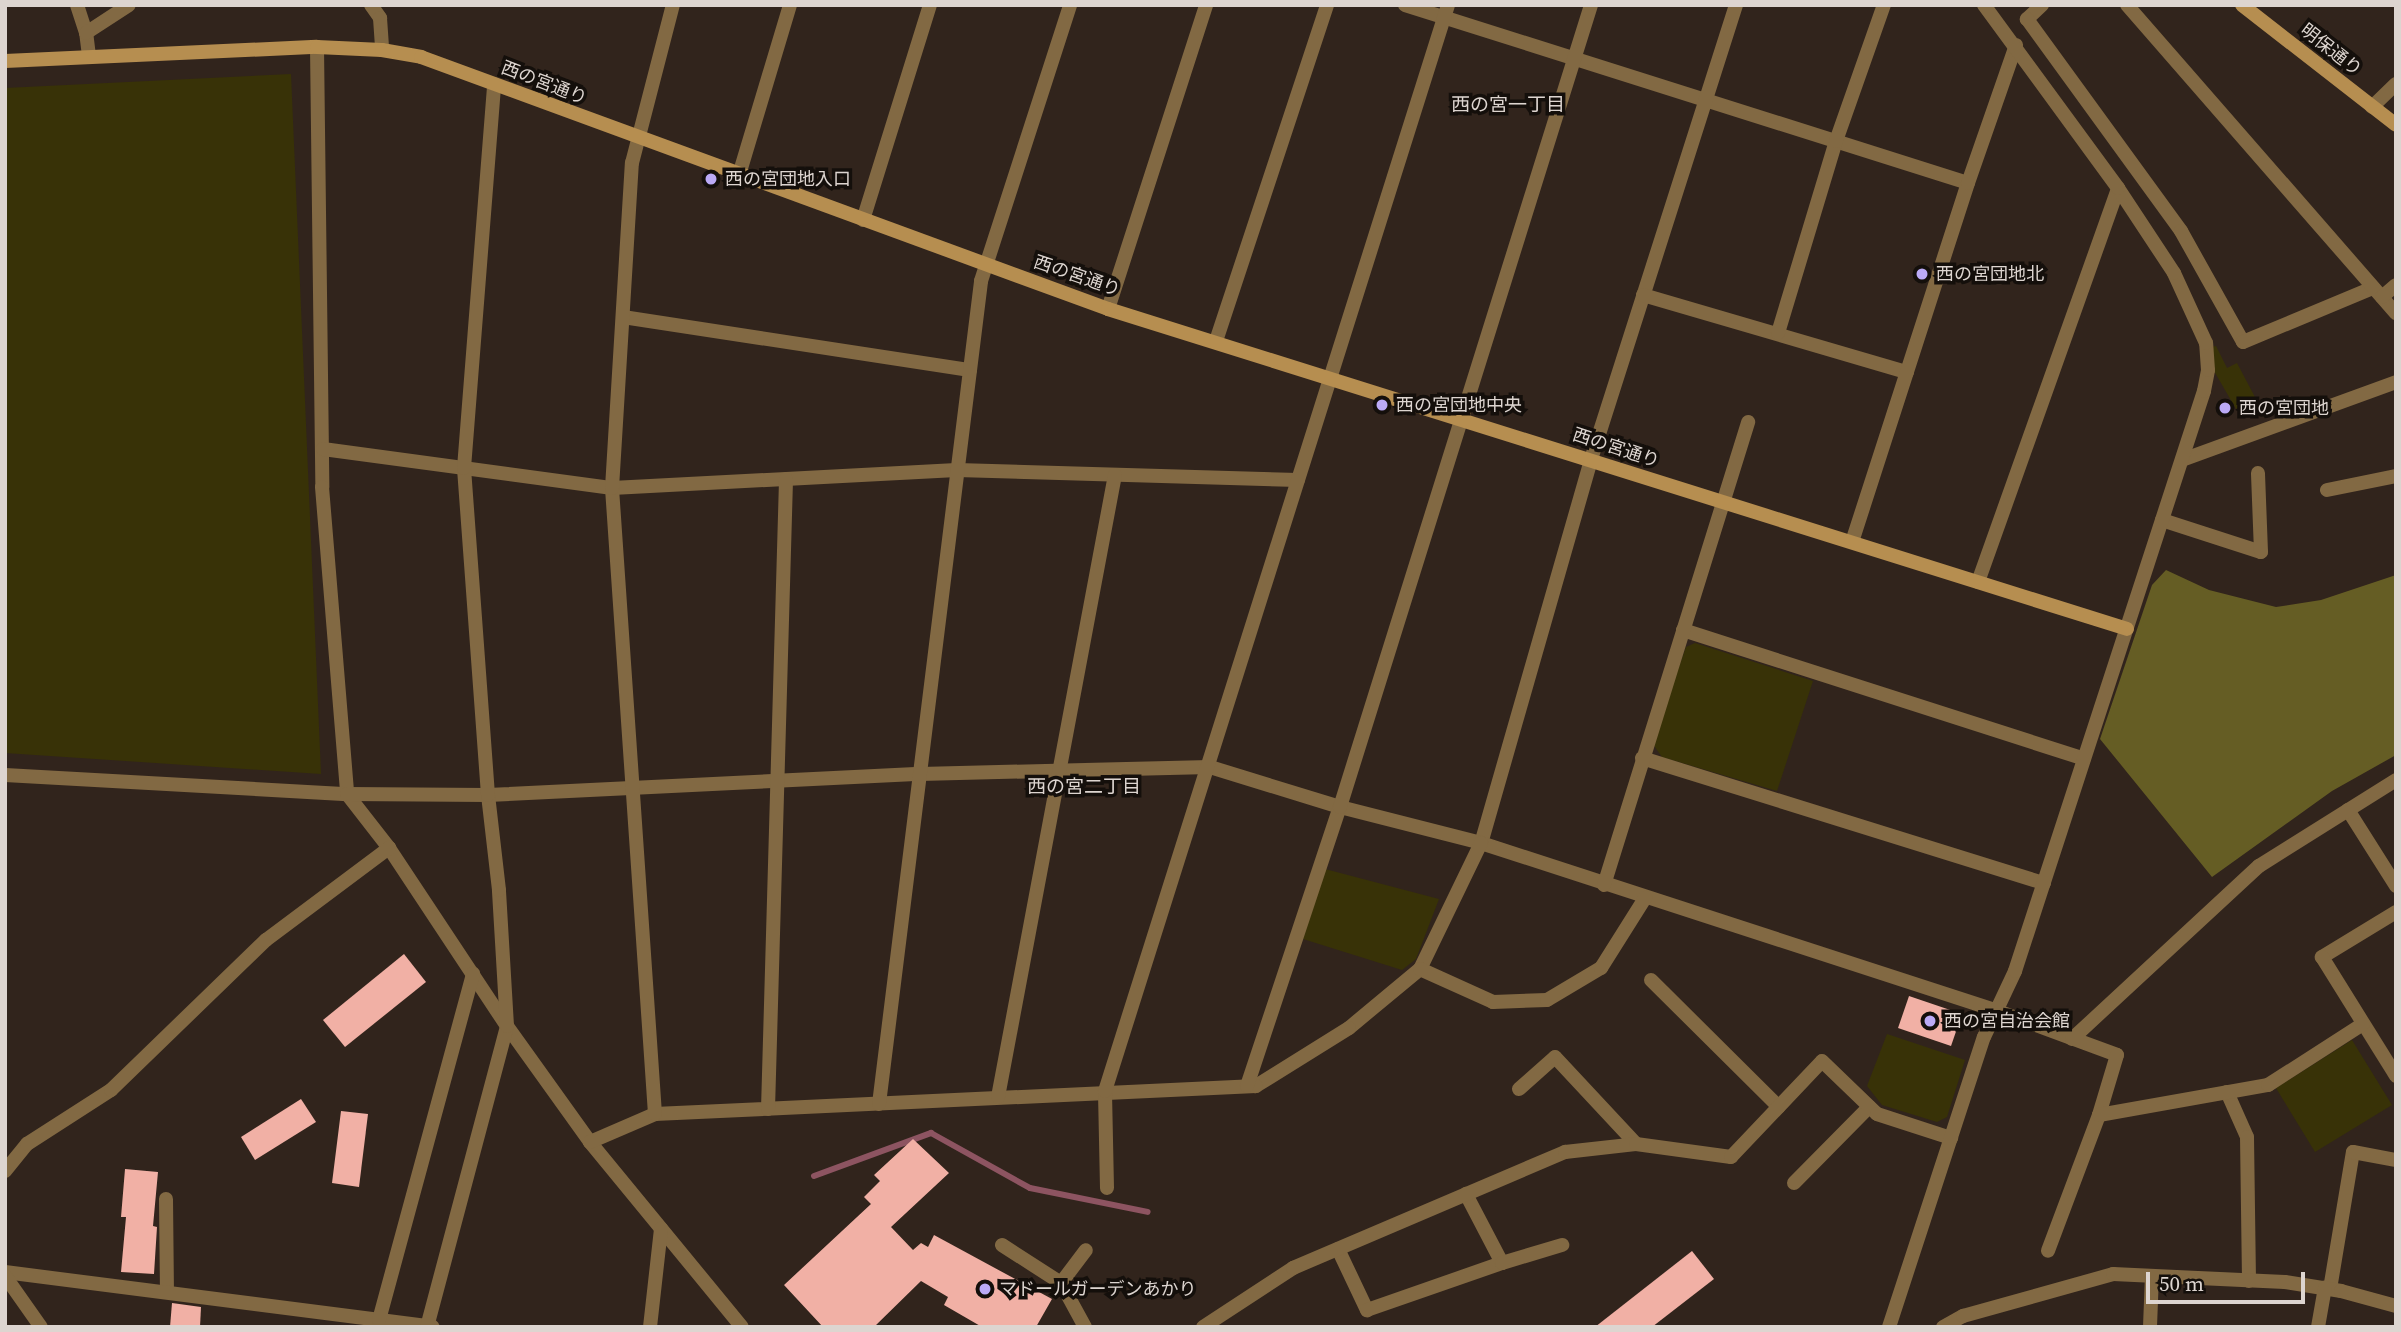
<!DOCTYPE html>
<html>
<head>
<meta charset="utf-8">
<style>
  body { margin:0 }
  #map { position:relative; width:2401px; height:1332px; overflow:hidden; background:#31241c; font-family:"Source Serif 4","Noto Sans JP",serif }
  div>[style] { position:absolute }
  .green>* { inset:0; background:#383207 }
  .forest>* { inset:0; background:#655d24 }
  .stream>* { height:6px; margin:-3px; padding:0 3px; transform-origin:3px; border-radius:3px; background:#8d5461 }
  .building>* { inset:0; background:#f1b0a5 }
  .street>* { height:14px; margin:-7px; padding:0 7px; transform-origin:7px; border-radius:7px; background:#826943 }
  .secondary>* { height:14px; margin:-7px; padding:0 7px; transform-origin:7px; border-radius:7px; background:#b68e50 }
  .dots>* { width:19px; height:19px; translate:-50% -50%; box-sizing:border-box; border:4px solid #140f0b; border-radius:50% }
  span { translate:-50% -50%; white-space:nowrap; text-align:center; line-height:1.15; -webkit-text-stroke:7px #140f0b; paint-order:stroke }
  .street-label { font-size:18px; color:#ddd5d0 }
  .poi-label { font-size:18px; color:#ddd5d0 }
  .left { translate:0 -50%; text-align:left }
  .neighbourhood-label { font-size:19px; color:#ddd5d0 }
  .frame { position:absolute; inset:0; border:7px solid #ddd5d0; pointer-events:none }
  .scale { position:absolute; left:2146px; top:1272px; width:159px; height:32px; box-sizing:border-box; border:4px solid #ddd5d0; border-top:0; padding-left:9px; font-size:21px; line-height:24px; white-space:nowrap; color:#ddd5d0; -webkit-text-stroke:5px #140f0b; paint-order:stroke }
</style>
</head>
<body>
<div id="map">
  <div class="green">
    <i style="clip-path:polygon(291px 74px,321px 774px,5px 753px,5px 88px)"></i>
    <i style="clip-path:polygon(2216px 346px,2227px 368px,2237px 363px,2256px 399px,2236px 409px,2214px 371px,2211px 347px)"></i>
    <i style="clip-path:polygon(1695px 643px,1813px 681px,1777px 791px,1662px 757px,1652px 743px,1686px 647px)"></i>
    <i style="clip-path:polygon(1325px 869px,1439px 899px,1416px 959px,1402px 970px,1303px 939px)"></i>
    <i style="clip-path:polygon(1887px 1034px,1965px 1060px,1947px 1117px,1937px 1122px,1882px 1105px,1867px 1086px)"></i>
    <i style="clip-path:polygon(2352px 1040px,2392px 1105px,2315px 1152px,2276px 1088px)"></i>
  </div>
  <div class="forest">
    <i style="clip-path:polygon(2166px 570px,2209px 590px,2276px 607px,2321px 600px,2396px 575px,2396px 755px,2332px 791px,2212px 877px,2100px 739px,2152px 585px)"></i>
  </div>
  <div class="stream">
    <i style="left:814px;top:1176px;width:125px;rotate:-20.2deg"></i>
    <i style="left:931px;top:1133px;width:113px;rotate:29.1deg"></i>
    <i style="left:1030px;top:1188px;width:120px;rotate:11.5deg"></i>
  </div>
  <div class="building">
    <i style="clip-path:polygon(404px 954px,426px 982px,345px 1047px,323px 1020px)"></i>
    <i style="clip-path:polygon(1909px 996px,1962px 1014px,1951px 1046px,1898px 1028px)"></i>
    <i style="clip-path:polygon(301px 1099px,316px 1122px,255px 1160px,241px 1137px)"></i>
    <i style="clip-path:polygon(341px 1111px,368px 1114px,359px 1187px,332px 1183px)"></i>
    <i style="clip-path:polygon(913px 1139px,949px 1173px,891px 1227px,913px 1250px,921px 1243px,928px 1247px,934px 1235px,1052px 1299px,1036px 1327px,982px 1327px,944px 1305px,948px 1297px,921px 1281px,874px 1327px,823px 1327px,784px 1285px,871px 1204px,864px 1197px,880px 1181px,874px 1175px)"></i>
    <i style="clip-path:polygon(125px 1169px,158px 1172px,153px 1226px,157px 1227px,154px 1274px,121px 1272px,126px 1217px,121px 1217px)"></i>
    <i style="clip-path:polygon(1692px 1251px,1714px 1279px,1652px 1327px,1595px 1327px)"></i>
    <i style="clip-path:polygon(172px 1303px,201px 1307px,200px 1327px,170px 1327px)"></i>
  </div>
  <div class="street">
    <i style="left:77px;top:5px;width:29px;rotate:72deg"></i>
    <i style="left:371px;top:5px;width:16px;rotate:55deg"></i>
    <i style="left:380px;top:18px;width:32px;rotate:86deg"></i>
    <i style="left:1405px;top:5px;width:590px;rotate:17.55deg"></i>
    <i style="left:1736px;top:5px;width:478px;rotate:107.7deg"></i>
    <i style="left:1591px;top:460px;width:398px;rotate:106deg"></i>
    <i style="left:1481px;top:843px;width:540px;rotate:18deg"></i>
    <i style="left:1995px;top:1010px;width:130px;rotate:20.2deg"></i>
    <i style="left:2117px;top:1055px;width:63px;rotate:106.7deg"></i>
    <i style="left:2099px;top:1115px;width:145px;rotate:110.6deg"></i>
    <i style="left:2042px;top:5px;width:21px;rotate:137deg"></i>
    <i style="left:2027px;top:19px;width:262px;rotate:54deg"></i>
    <i style="left:2181px;top:231px;width:127px;rotate:60.8deg"></i>
    <i style="left:2243px;top:342px;width:141px;rotate:-22.6deg"></i>
    <i style="left:2127px;top:5px;width:409px;rotate:48.9deg"></i>
    <i style="left:317px;top:47px;width:440px;rotate:89.3deg"></i>
    <i style="left:322px;top:487px;width:308px;rotate:85.3deg"></i>
    <i style="left:347px;top:794px;width:68px;rotate:52.1deg"></i>
    <i style="left:389px;top:848px;width:214px;rotate:56.5deg"></i>
    <i style="left:507px;top:1026px;width:143px;rotate:54.4deg"></i>
    <i style="left:590px;top:1142px;width:239px;rotate:50.6deg"></i>
    <i style="left:89px;top:56px;width:23px;rotate:-97deg"></i>
    <i style="left:86px;top:33px;width:51px;rotate:-33.1deg"></i>
    <i style="left:2372px;top:107px;width:33px;rotate:-44deg"></i>
    <i style="left:739px;top:175px;width:177px;rotate:-73.3deg"></i>
    <i style="left:863px;top:220px;width:225px;rotate:-72.7deg"></i>
    <i style="left:1643px;top:295px;width:275px;rotate:16.3deg"></i>
    <i style="left:2382px;top:297px;width:18px;rotate:-41deg"></i>
    <i style="left:1108px;top:309px;width:319px;rotate:-72.1deg"></i>
    <i style="left:623px;top:317px;width:351px;rotate:8.7deg"></i>
    <i style="left:1778px;top:333px;width:201px;rotate:-73.2deg"></i>
    <i style="left:1836px;top:141px;width:144px;rotate:-70.6deg"></i>
    <i style="left:1216px;top:341px;width:354px;rotate:-71.7deg"></i>
    <i style="left:323px;top:449px;width:292px;rotate:7.7deg"></i>
    <i style="left:612px;top:488px;width:345px;rotate:-3deg"></i>
    <i style="left:957px;top:470px;width:341px;rotate:1.7deg"></i>
    <i style="left:2182px;top:460px;width:228px;rotate:-20deg"></i>
    <i style="left:2327px;top:490px;width:70px;rotate:-11.5deg"></i>
    <i style="left:2162px;top:520px;width:104px;rotate:17.9deg"></i>
    <i style="left:2261px;top:552px;width:79px;rotate:-92.2deg"></i>
    <i style="left:1852px;top:542px;width:377px;rotate:-72.1deg"></i>
    <i style="left:1968px;top:183px;width:146px;rotate:-70.8deg"></i>
    <i style="left:1978px;top:582px;width:418px;rotate:-70.4deg"></i>
    <i style="left:1683px;top:630px;width:421px;rotate:17.8deg"></i>
    <i style="left:1642px;top:758px;width:421px;rotate:17.3deg"></i>
    <i style="left:5px;top:775px;width:343px;rotate:3.2deg"></i>
    <i style="left:347px;top:794px;width:141px;rotate:0.4deg"></i>
    <i style="left:488px;top:795px;width:433px;rotate:-2.8deg"></i>
    <i style="left:920px;top:774px;width:290px;rotate:-1.4deg"></i>
    <i style="left:1210px;top:767px;width:136px;rotate:17.1deg"></i>
    <i style="left:1340px;top:807px;width:146px;rotate:14.3deg"></i>
    <i style="left:1481px;top:843px;width:140px;rotate:115.8deg"></i>
    <i style="left:1420px;top:969px;width:92px;rotate:140.3deg"></i>
    <i style="left:1349px;top:1028px;width:110px;rotate:148.1deg"></i>
    <i style="left:1256px;top:1086px;width:602px;rotate:177.33deg"></i>
    <i style="left:655px;top:1114px;width:71px;rotate:156.7deg"></i>
    <i style="left:2348px;top:810px;width:90px;rotate:57.7deg"></i>
    <i style="left:1604px;top:885px;width:485px;rotate:-72.7deg"></i>
    <i style="left:2396px;top:912px;width:87px;rotate:148.7deg"></i>
    <i style="left:2322px;top:957px;width:140px;rotate:58.1deg"></i>
    <i style="left:1420px;top:969px;width:80px;rotate:24.3deg"></i>
    <i style="left:1493px;top:1002px;width:54px;rotate:-2.1deg"></i>
    <i style="left:1547px;top:1000px;width:63px;rotate:-30.7deg"></i>
    <i style="left:1601px;top:968px;width:83px;rotate:-57.8deg"></i>
    <i style="left:1651px;top:980px;width:180px;rotate:44.8deg"></i>
    <i style="left:2072px;top:1039px;width:255px;rotate:-42.8deg"></i>
    <i style="left:2259px;top:866px;width:162px;rotate:-32.1deg"></i>
    <i style="left:1247px;top:1086px;width:294px;rotate:-71.6deg"></i>
    <i style="left:1340px;top:807px;width:840px;rotate:-72.62deg"></i>
    <i style="left:1519px;top:1089px;width:48px;rotate:-41.6deg"></i>
    <i style="left:1555px;top:1057px;width:119px;rotate:47deg"></i>
    <i style="left:2227px;top:1092px;width:49px;rotate:66deg"></i>
    <i style="left:2247px;top:1137px;width:144px;rotate:89.2deg"></i>
    <i style="left:998px;top:1097px;width:633px;rotate:-79.35deg"></i>
    <i style="left:879px;top:1104px;width:829px;rotate:-82.93deg"></i>
    <i style="left:981px;top:281px;width:290px;rotate:-72.1deg"></i>
    <i style="left:768px;top:1109px;width:630px;rotate:-88.36deg"></i>
    <i style="left:655px;top:1114px;width:627px;rotate:-93.93deg"></i>
    <i style="left:612px;top:488px;width:326px;rotate:-86.5deg"></i>
    <i style="left:632px;top:163px;width:163px;rotate:-75.5deg"></i>
    <i style="left:2099px;top:1115px;width:172px;rotate:-10.1deg"></i>
    <i style="left:2268px;top:1085px;width:113px;rotate:-32.7deg"></i>
    <i style="left:5px;top:1171px;width:35px;rotate:-51deg"></i>
    <i style="left:27px;top:1144px;width:100px;rotate:-32.7deg"></i>
    <i style="left:111px;top:1090px;width:216px;rotate:-44.1deg"></i>
    <i style="left:266px;top:940px;width:154px;rotate:-36.8deg"></i>
    <i style="left:1794px;top:1183px;width:107px;rotate:-45.4deg"></i>
    <i style="left:1107px;top:1188px;width:97px;rotate:-91.2deg"></i>
    <i style="left:1105px;top:1091px;width:1139px;rotate:-72.47deg"></i>
    <i style="left:166px;top:1199px;width:93px;rotate:89.4deg"></i>
    <i style="left:1002px;top:1245px;width:70px;rotate:32.8deg"></i>
    <i style="left:1061px;top:1283px;width:50px;rotate:61.4deg"></i>
    <i style="left:1338px;top:1249px;width:68px;rotate:64.6deg"></i>
    <i style="left:1367px;top:1310px;width:143px;rotate:-19.2deg"></i>
    <i style="left:1502px;top:1263px;width:78px;rotate:-117.6deg"></i>
    <i style="left:1502px;top:1263px;width:63px;rotate:-16.7deg"></i>
    <i style="left:5px;top:1272px;width:431px;rotate:7.3deg"></i>
    <i style="left:5px;top:1276px;width:62px;rotate:54.8deg"></i>
    <i style="left:1061px;top:1283px;width:41px;rotate:-52.9deg"></i>
    <i style="left:2330px;top:1289px;width:139px;rotate:-80.5deg"></i>
    <i style="left:2353px;top:1152px;width:44px;rotate:10.5deg"></i>
    <i style="left:379px;top:1320px;width:359px;rotate:-74.8deg"></i>
    <i style="left:427px;top:1327px;width:311px;rotate:-75.1deg"></i>
    <i style="left:507px;top:1026px;width:136px;rotate:-93.4deg"></i>
    <i style="left:499px;top:890px;width:96px;rotate:-96.6deg"></i>
    <i style="left:488px;top:795px;width:328px;rotate:-94.2deg"></i>
    <i style="left:464px;top:468px;width:385px;rotate:-85.5deg"></i>
    <i style="left:650px;top:1327px;width:99px;rotate:-83.6deg"></i>
    <i style="left:1203px;top:1327px;width:108px;rotate:-33.2deg"></i>
    <i style="left:1293px;top:1268px;width:296px;rotate:-23.1deg"></i>
    <i style="left:1565px;top:1152px;width:71px;rotate:-6.4deg"></i>
    <i style="left:1636px;top:1144px;width:96px;rotate:7.8deg"></i>
    <i style="left:1731px;top:1157px;width:132px;rotate:-46.5deg"></i>
    <i style="left:1822px;top:1061px;width:76px;rotate:43.9deg"></i>
    <i style="left:1877px;top:1114px;width:78px;rotate:18deg"></i>
    <i style="left:1889px;top:1327px;width:305px;rotate:-71.9deg"></i>
    <i style="left:1984px;top:1037px;width:73px;rotate:-64.8deg"></i>
    <i style="left:2015px;top:971px;width:610px;rotate:-71.95deg"></i>
    <i style="left:2204px;top:391px;width:21px;rotate:-79deg"></i>
    <i style="left:2208px;top:370px;width:27px;rotate:-94deg"></i>
    <i style="left:2206px;top:343px;width:77px;rotate:-114.6deg"></i>
    <i style="left:2174px;top:273px;width:102px;rotate:-123.4deg"></i>
    <i style="left:2118px;top:188px;width:227px;rotate:-126.2deg"></i>
    <i style="left:1943px;top:1327px;width:23px;rotate:-29deg"></i>
    <i style="left:1963px;top:1316px;width:156px;rotate:-15.6deg"></i>
    <i style="left:2113px;top:1274px;width:172px;rotate:2.7deg"></i>
    <i style="left:2285px;top:1282px;width:57px;rotate:9.1deg"></i>
    <i style="left:2341px;top:1291px;width:57px;rotate:15.3deg"></i>
    <i style="left:2150px;top:1327px;width:51px;rotate:-87.8deg"></i>
    <i style="left:2318px;top:1327px;width:40px;rotate:-80deg"></i>
  </div>
  <div class="secondary">
    <i style="left:2242px;top:5px;width:195px;rotate:37.9deg"></i>
    <i style="left:5px;top:61px;width:312px;rotate:-2.6deg"></i>
    <i style="left:317px;top:47px;width:65px;rotate:2.6deg"></i>
    <i style="left:382px;top:50px;width:40px;rotate:10deg"></i>
    <i style="left:421px;top:57px;width:732px;rotate:20.14deg"></i>
    <i style="left:1108px;top:309px;width:1068px;rotate:17.43deg"></i>
  </div>
  <div class="dots">
    <i style="left:711px;top:179px;background:#bbaaf6"></i>
    <i style="left:1922px;top:274px;background:#bbaaf6"></i>
    <i style="left:1382px;top:405px;background:#bbaaf6"></i>
    <i style="left:2225px;top:408px;background:#bbaaf6"></i>
    <i style="left:1930px;top:1021px;background:#bbaaf6"></i>
    <i style="left:985px;top:1289px;background:#bbaaf6"></i>
  </div>
  <div class="street-label">
    <span style="left:2331px;top:50px;rotate:38deg">明保通り</span>
    <span style="left:544px;top:83px;rotate:21deg">西の宮通り</span>
    <span style="left:1077px;top:276px;rotate:19deg">西の宮通り</span>
    <span style="left:1616px;top:448px;rotate:18deg">西の宮通り</span>
  </div>
  <div class="poi-label">
    <span class="left" style="left:725px;top:179px">西の宮団地入口</span>
    <span class="left" style="left:1936px;top:274px">西の宮団地北</span>
    <span class="left" style="left:1396px;top:405px">西の宮団地中央</span>
    <span class="left" style="left:2239px;top:408px">西の宮団地</span>
    <span class="left" style="left:1944px;top:1021px">西の宮自治会館</span>
    <span class="left" style="left:999px;top:1289px">マドールガーデンあかり</span>
  </div>
  <div class="neighbourhood-label">
    <span style="left:1508px;top:105px">西の宮一丁目</span>
    <span style="left:1084px;top:787px">西の宮二丁目</span>
  </div>
  <div class="frame"></div>
  <div class="scale">50 m</div>
</div>
</body>
</html>
